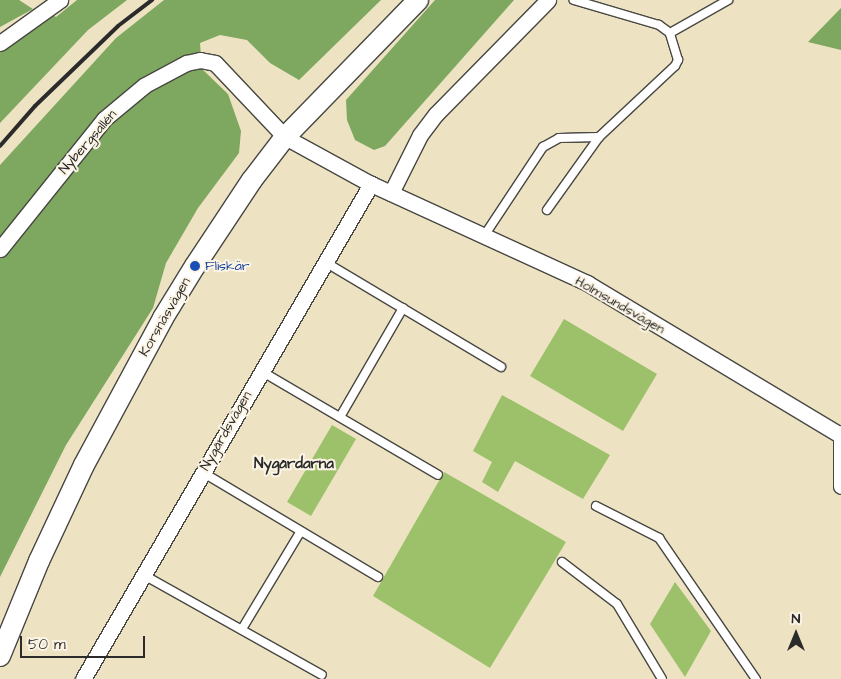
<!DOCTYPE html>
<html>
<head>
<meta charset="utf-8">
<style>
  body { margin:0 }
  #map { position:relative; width:841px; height:679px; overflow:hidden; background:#ede3c3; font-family:"Architects Daughter",sans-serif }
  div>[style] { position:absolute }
  .green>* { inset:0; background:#9dc16b }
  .forest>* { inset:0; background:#7ea75f }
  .roads { filter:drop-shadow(1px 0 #484742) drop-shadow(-1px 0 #484742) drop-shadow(0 1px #484742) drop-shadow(0 -1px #484742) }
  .service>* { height:8px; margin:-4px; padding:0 4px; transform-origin:4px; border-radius:4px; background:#fff }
  .minor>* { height:15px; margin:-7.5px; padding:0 7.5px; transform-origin:7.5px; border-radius:7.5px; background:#fff }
  .tertiary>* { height:20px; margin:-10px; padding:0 10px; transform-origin:10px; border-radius:10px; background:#fff }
  .rail>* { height:4px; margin:-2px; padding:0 2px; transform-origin:2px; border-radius:2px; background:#2b2b2b }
  .dots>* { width:14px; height:14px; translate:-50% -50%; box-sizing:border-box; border:2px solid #fcf5e5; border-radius:50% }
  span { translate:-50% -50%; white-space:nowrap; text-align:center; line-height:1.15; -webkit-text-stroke:4px #fcf5e5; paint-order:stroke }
  .street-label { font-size:14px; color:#2b2b2b }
  .transit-label { font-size:14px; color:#164399 }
  .left { translate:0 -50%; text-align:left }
  .neighbourhood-label { font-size:15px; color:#2b2b2b; font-weight:700 }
  .north { position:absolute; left:771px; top:609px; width:50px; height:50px; -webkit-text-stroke:4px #fcf5e5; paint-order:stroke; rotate:0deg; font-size:14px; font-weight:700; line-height:20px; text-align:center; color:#2b2b2b }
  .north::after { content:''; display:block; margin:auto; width:18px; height:22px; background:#2b2b2b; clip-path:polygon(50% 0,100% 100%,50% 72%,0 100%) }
  .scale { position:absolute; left:20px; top:636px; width:125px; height:22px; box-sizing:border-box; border:2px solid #2b2b2b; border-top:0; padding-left:6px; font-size:15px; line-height:18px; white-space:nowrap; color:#2b2b2b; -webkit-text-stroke:4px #fcf5e5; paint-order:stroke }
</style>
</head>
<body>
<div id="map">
  <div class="green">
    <i style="clip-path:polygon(564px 319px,657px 374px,623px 431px,530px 376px)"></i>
    <i style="clip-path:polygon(502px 395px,610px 455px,583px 499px,515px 461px,498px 492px,482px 482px,492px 462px,473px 451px)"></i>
    <i style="clip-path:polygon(332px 425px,356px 439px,311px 516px,287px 502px)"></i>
    <i style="clip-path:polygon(444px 472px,566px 542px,490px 668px,373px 596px)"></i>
    <i style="clip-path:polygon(675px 582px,711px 631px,685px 677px,650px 624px)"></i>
  </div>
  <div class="forest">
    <i style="clip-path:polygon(0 0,19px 0,33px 9px,0 27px)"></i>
    <i style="clip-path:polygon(77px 0,127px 0,88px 30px,0 123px,0 50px,51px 14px,56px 17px)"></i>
    <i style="clip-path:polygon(164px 0,381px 0,299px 80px,270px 63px,247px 40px,220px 35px,200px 43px,202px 69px,228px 94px,241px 131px,239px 153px,198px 208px,166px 263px,153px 308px,66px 445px,0 577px,0 165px,116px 38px)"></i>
    <i style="clip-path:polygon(435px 0,514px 0,385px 146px,374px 150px,355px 140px,347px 120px,346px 100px)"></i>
    <i style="clip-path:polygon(841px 8px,841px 50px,808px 42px)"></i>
  </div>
  <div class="roads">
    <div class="service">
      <i style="left:670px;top:33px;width:67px;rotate:-29.6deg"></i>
      <i style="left:547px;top:210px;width:90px;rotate:-54.5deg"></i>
      <i style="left:484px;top:236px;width:107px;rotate:-56.5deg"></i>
      <i style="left:543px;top:147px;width:18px;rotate:-29deg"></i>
      <i style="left:559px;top:138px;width:40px;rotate:-1.4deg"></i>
      <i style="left:599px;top:137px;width:104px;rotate:-43.1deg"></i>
      <i style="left:675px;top:66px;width:7px;rotate:-63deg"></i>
      <i style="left:678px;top:60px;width:28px;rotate:-107deg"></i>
      <i style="left:670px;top:33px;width:14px;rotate:-144deg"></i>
      <i style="left:659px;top:25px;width:89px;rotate:-163.6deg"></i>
      <i style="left:325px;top:262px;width:205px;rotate:30.8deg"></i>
      <i style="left:261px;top:371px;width:205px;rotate:30.4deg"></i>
      <i style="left:340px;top:417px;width:126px;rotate:-60deg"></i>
      <i style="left:202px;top:472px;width:205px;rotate:30.8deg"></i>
      <i style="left:596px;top:506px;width:71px;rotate:26.9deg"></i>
      <i style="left:659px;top:538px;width:171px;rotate:55.5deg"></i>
      <i style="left:562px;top:562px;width:69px;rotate:37.4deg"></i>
      <i style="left:617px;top:604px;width:87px;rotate:59deg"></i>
      <i style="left:142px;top:574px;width:206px;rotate:29.3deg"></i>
      <i style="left:242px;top:629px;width:114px;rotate:-59deg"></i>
    </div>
    <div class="minor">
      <i style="left:0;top:43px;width:74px;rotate:-35.6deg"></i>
      <i style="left:391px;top:193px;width:65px;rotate:-63.4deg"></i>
      <i style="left:420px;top:135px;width:26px;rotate:-53deg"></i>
      <i style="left:436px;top:114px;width:160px;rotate:-45.5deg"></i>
      <i style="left:0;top:249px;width:166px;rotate:-51.3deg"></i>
      <i style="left:104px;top:119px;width:53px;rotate:-39.7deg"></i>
      <i style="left:145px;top:85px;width:47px;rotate:-28.2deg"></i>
      <i style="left:186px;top:63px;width:14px;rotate:-12deg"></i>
      <i style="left:200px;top:60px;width:15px;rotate:11deg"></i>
      <i style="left:215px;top:63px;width:102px;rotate:46.6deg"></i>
      <i style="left:285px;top:137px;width:98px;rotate:28.7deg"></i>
      <i style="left:371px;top:184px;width:238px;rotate:24.6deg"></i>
      <i style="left:587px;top:283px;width:295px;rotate:31deg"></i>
      <i style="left:841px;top:433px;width:53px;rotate:90deg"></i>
      <i style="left:83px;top:679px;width:573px;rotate:-59.81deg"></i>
    </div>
    <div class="tertiary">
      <i style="left:0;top:656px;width:103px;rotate:-67.7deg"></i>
      <i style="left:39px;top:561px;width:106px;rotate:-64.9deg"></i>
      <i style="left:84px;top:465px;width:167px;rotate:-61.7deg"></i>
      <i style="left:163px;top:318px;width:61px;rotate:-58.4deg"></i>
      <i style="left:195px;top:266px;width:103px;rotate:-56.5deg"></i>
      <i style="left:252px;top:180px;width:54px;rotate:-52.5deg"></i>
      <i style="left:285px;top:137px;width:191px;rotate:-45.8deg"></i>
    </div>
  </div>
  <div class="rail">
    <i style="left:0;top:146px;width:53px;rotate:-48.8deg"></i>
    <i style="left:35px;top:106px;width:115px;rotate:-43.9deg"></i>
    <i style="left:118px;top:26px;width:43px;rotate:-37.4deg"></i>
  </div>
  <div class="dots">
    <i style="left:195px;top:266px;background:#1a4fb4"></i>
  </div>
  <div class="street-label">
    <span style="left:88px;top:142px;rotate:-49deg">Nybergsallén</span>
    <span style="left:620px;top:305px;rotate:30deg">Holmsundsvägen</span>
    <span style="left:165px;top:317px;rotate:-60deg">Korsnäsvägen</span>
    <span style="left:226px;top:431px;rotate:-60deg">Nygårdsvägen</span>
  </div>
  <div class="transit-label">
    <span class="left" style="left:205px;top:266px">Fliskär</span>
  </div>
  <div class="neighbourhood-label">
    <span style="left:294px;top:464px">Nygårdarna</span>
  </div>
  <div class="north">N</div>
  <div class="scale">50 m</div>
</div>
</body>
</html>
